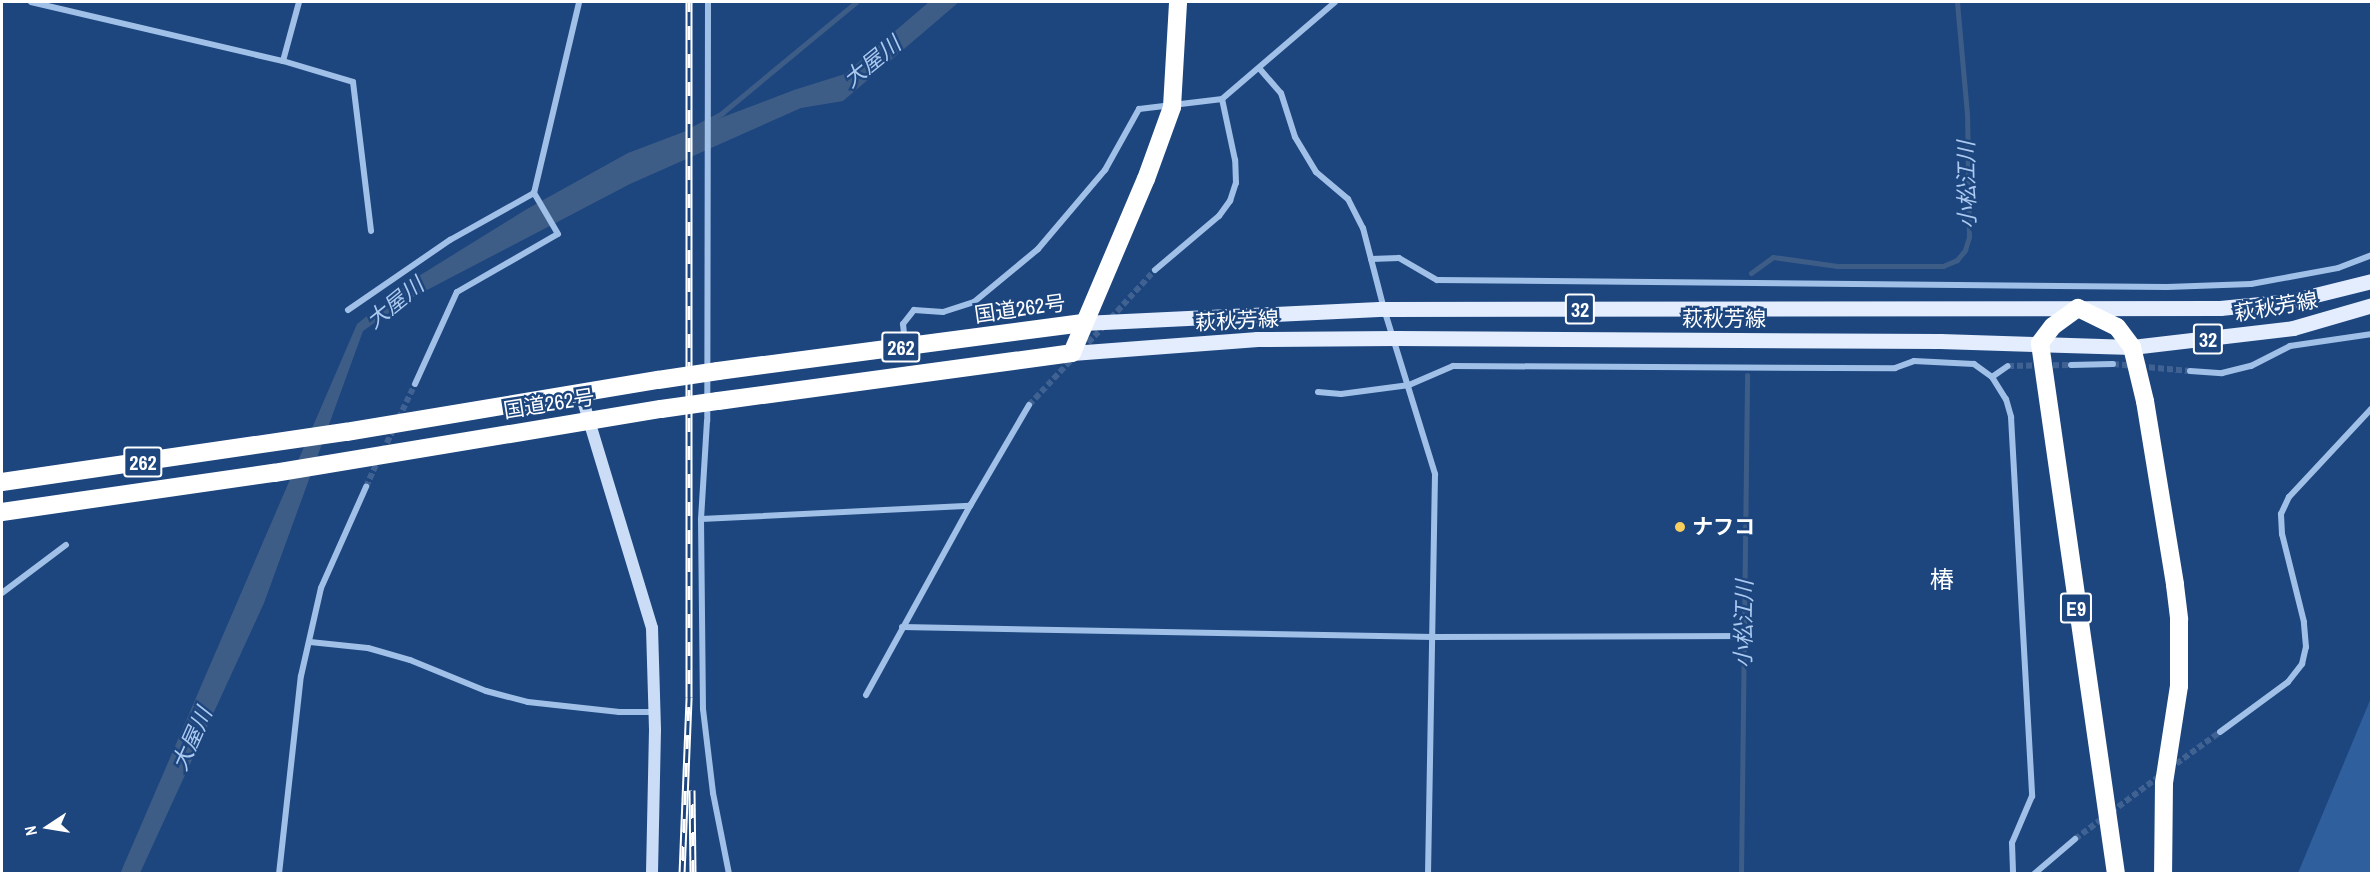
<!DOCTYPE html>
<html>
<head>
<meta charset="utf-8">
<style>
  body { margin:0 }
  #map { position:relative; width:2373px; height:875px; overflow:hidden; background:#1d467f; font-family:"Archivo Narrow","Noto Sans JP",sans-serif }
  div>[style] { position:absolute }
  .green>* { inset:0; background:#305f9d }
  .water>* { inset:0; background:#3e5d86 }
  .stream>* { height:5px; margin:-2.5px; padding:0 2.5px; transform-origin:2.5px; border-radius:2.5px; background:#3e5d86 }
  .street-tunnel>* { height:6px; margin-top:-3px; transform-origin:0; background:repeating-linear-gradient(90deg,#3f6292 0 6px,transparent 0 9px) }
  .street>* { height:6px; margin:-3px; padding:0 3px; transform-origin:3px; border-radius:3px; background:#a0c0e8 }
  .secondary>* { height:12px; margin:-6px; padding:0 6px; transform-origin:6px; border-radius:6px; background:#cbddf6 }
  .primary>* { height:15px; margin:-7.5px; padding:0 7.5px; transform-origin:7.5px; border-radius:7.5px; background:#e3edfe }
  .highway>* { height:18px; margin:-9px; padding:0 9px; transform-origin:9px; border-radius:9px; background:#fff }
  .rail>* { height:7px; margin-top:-3.5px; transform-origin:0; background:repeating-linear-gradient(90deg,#1d467f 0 14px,#fff 0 28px); box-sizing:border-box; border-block:2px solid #fff }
  .highway-bridge>* { height:18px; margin:-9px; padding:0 9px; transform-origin:9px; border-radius:9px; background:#fff }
  .dots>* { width:16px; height:16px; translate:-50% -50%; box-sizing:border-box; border:3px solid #1d467f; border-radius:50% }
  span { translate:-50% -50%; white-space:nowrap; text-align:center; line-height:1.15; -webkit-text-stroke:5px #1d467f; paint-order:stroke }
  .shield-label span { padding:2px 4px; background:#1d467f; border:2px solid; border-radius:4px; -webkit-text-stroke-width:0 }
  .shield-label { font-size:20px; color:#fff; font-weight:700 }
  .street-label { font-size:21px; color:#fff }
  .poi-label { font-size:21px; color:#fff; font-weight:700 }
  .left { translate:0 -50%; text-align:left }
  .water-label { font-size:22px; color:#accaf0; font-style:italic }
  .quarter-label { font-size:24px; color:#fff }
  .frame { position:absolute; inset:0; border:3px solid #fff; pointer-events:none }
  .north { position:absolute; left:18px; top:797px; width:60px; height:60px; -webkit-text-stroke:4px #1d467f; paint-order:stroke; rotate:258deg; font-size:16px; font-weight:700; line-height:24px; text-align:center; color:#fff }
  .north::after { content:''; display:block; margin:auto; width:21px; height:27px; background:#fff; clip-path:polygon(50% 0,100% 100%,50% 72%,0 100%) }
</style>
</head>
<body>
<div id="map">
  <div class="green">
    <i style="clip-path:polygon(2371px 698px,2371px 873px,2298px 873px)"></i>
  </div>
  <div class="water">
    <i style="clip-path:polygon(929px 2px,959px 2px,843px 101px,801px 108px,630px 184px,404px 302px,363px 331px,264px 603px,140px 873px,120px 874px,357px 324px,414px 279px,527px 209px,628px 153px,794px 90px,845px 74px)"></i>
  </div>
  <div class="stream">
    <i style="left:687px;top:132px;width:40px;rotate:-28deg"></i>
    <i style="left:722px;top:113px;width:174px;rotate:-39.6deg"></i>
    <i style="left:1751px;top:273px;width:27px;rotate:-36deg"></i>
    <i style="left:1773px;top:257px;width:65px;rotate:8deg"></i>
    <i style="left:1837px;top:266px;width:106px"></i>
    <i style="left:1943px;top:266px;width:15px;rotate:-23deg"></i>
    <i style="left:1957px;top:260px;width:13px;rotate:-51deg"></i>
    <i style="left:1965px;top:250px;width:14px;rotate:-73deg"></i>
    <i style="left:1969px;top:237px;width:123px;rotate:-90.9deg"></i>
    <i style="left:1967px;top:114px;width:112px;rotate:-95.1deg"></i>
    <i style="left:1741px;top:874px;width:499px;rotate:-89.3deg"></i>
  </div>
  <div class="street-tunnel">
    <i style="left:1111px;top:318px;width:65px;rotate:-47.5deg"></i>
    <i style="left:1082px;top:349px;width:32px;rotate:-46deg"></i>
    <i style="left:2113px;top:364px;width:77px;rotate:5.2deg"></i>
    <i style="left:2008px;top:366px;width:63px;rotate:-0.9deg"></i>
    <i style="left:1029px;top:405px;width:64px;rotate:-46.9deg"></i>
    <i style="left:383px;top:451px;width:74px;rotate:-64.5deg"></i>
    <i style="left:366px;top:487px;width:30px;rotate:-66deg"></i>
    <i style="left:2169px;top:769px;width:63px;rotate:-36deg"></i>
    <i style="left:2075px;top:839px;width:107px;rotate:-36.7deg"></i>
  </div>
  <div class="street">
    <i style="left:31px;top:2px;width:259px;rotate:13.2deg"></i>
    <i style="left:283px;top:61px;width:73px;rotate:16.7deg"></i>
    <i style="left:353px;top:82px;width:150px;rotate:83.1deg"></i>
    <i style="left:708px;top:2px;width:419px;rotate:90.1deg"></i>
    <i style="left:707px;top:421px;width:98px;rotate:93.5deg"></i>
    <i style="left:701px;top:519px;width:190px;rotate:89.4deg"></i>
    <i style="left:703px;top:709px;width:85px;rotate:83.2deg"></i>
    <i style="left:713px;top:793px;width:83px;rotate:78.8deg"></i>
    <i style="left:283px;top:61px;width:61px;rotate:-74.8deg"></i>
    <i style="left:1259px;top:68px;width:33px;rotate:49deg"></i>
    <i style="left:1281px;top:93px;width:46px;rotate:72.3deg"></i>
    <i style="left:1295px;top:137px;width:41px;rotate:59deg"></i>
    <i style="left:1316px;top:172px;width:42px;rotate:40.2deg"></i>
    <i style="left:1348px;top:199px;width:33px;rotate:63deg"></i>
    <i style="left:1363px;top:228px;width:84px;rotate:75.5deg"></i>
    <i style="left:1384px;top:309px;width:173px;rotate:72.8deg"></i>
    <i style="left:1435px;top:474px;width:400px;rotate:91deg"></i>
    <i style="left:1371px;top:259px;width:28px;rotate:-2deg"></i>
    <i style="left:1399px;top:258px;width:44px;rotate:30.1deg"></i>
    <i style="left:1437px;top:280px;width:730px;rotate:0.55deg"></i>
    <i style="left:2167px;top:287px;width:84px;rotate:-2deg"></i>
    <i style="left:2251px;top:284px;width:88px;rotate:-10.4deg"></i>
    <i style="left:2338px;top:268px;width:36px;rotate:-21deg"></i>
    <i style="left:1155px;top:270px;width:84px;rotate:-40.2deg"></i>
    <i style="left:1219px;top:216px;width:19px;rotate:-54deg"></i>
    <i style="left:1230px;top:201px;width:19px;rotate:-72deg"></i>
    <i style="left:1236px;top:183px;width:23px;rotate:-92deg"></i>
    <i style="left:1235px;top:160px;width:62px;rotate:-102deg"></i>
    <i style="left:348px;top:310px;width:124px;rotate:-34.5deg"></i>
    <i style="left:450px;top:240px;width:96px;rotate:-29.2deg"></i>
    <i style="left:905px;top:343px;width:19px;rotate:-96deg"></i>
    <i style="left:903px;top:324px;width:18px;rotate:-52deg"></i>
    <i style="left:914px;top:310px;width:29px;rotate:4deg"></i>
    <i style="left:943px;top:312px;width:33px;rotate:-18deg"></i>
    <i style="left:974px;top:302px;width:83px;rotate:-39.6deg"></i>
    <i style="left:1038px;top:249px;width:104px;rotate:-49.7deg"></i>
    <i style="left:1105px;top:170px;width:70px;rotate:-60.9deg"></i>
    <i style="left:1139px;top:109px;width:84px;rotate:-6.9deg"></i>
    <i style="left:1222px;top:99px;width:149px;rotate:-40.6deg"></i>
    <i style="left:2071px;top:365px;width:42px;rotate:-1.4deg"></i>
    <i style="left:2190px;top:371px;width:32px;rotate:4deg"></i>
    <i style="left:2222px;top:373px;width:30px;rotate:-14deg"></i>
    <i style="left:2251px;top:366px;width:44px;rotate:-27.1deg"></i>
    <i style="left:2290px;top:346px;width:83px;rotate:-8.3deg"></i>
    <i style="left:1992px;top:377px;width:19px;rotate:-35deg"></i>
    <i style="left:415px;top:384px;width:101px;rotate:-65.5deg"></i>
    <i style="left:457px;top:292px;width:116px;rotate:-29.9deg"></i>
    <i style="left:558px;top:234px;width:48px;rotate:-120.3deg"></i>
    <i style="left:534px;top:193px;width:196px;rotate:-76.7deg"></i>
    <i style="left:1318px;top:392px;width:23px;rotate:5deg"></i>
    <i style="left:1341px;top:394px;width:69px;rotate:-7.5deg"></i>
    <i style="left:1409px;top:385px;width:48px;rotate:-23.4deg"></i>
    <i style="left:1453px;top:366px;width:442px;rotate:0.3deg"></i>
    <i style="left:1895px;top:368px;width:20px;rotate:-20deg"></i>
    <i style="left:1914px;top:361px;width:60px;rotate:2.9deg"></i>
    <i style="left:1974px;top:364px;width:22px;rotate:36deg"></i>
    <i style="left:1992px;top:377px;width:26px;rotate:58deg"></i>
    <i style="left:2006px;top:399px;width:19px;rotate:74deg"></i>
    <i style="left:2011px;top:417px;width:380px;rotate:86.8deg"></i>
    <i style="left:2032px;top:796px;width:51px;rotate:113.1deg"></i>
    <i style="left:2012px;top:843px;width:31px;rotate:88deg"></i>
    <i style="left:701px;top:519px;width:269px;rotate:-2.8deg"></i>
    <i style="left:970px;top:506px;width:117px;rotate:-59.7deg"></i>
    <i style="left:2px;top:593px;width:80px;rotate:-36.9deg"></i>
    <i style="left:902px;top:627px;width:532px;rotate:1.08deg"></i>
    <i style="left:1434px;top:637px;width:314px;rotate:-0.2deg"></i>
    <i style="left:310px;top:642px;width:58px;rotate:5.9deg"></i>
    <i style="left:368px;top:648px;width:44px;rotate:15.9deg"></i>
    <i style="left:410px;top:660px;width:82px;rotate:22.2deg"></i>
    <i style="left:486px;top:691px;width:43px;rotate:14.7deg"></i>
    <i style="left:528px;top:702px;width:92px;rotate:6.3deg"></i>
    <i style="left:619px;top:712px;width:35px"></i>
    <i style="left:866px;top:695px;width:218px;rotate:-61.2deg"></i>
    <i style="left:2220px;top:732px;width:84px;rotate:-36.3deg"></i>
    <i style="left:2288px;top:682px;width:23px;rotate:-52deg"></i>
    <i style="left:2302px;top:664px;width:17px;rotate:-77deg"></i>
    <i style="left:2306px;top:647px;width:25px;rotate:-95deg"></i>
    <i style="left:2304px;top:622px;width:91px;rotate:-104deg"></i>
    <i style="left:2282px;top:534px;width:20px;rotate:-93deg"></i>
    <i style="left:2281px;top:514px;width:19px;rotate:-65deg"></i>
    <i style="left:2289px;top:497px;width:122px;rotate:-47deg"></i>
    <i style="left:279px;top:874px;width:199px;rotate:-83.7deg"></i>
    <i style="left:301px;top:676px;width:90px;rotate:-77.2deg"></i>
    <i style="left:321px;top:588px;width:111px;rotate:-66deg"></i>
    <i style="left:2034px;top:874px;width:54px;rotate:-40.5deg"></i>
  </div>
  <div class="secondary">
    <i style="left:580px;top:391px;width:248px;rotate:73.1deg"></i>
    <i style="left:652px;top:628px;width:102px;rotate:88.3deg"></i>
    <i style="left:655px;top:730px;width:144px;rotate:91.2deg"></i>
  </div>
  <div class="primary">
    <i style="left:1083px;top:323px;width:301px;rotate:-2.7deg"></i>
    <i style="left:1384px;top:309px;width:836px;rotate:-0.07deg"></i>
    <i style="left:2220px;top:308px;width:71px;rotate:-5.6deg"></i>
    <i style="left:2291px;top:301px;width:83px;rotate:-13.9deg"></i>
    <i style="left:1072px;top:353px;width:186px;rotate:-4.3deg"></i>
    <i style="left:1257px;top:339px;width:138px;rotate:-0.4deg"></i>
    <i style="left:1395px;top:338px;width:545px;rotate:0.32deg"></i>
    <i style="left:1940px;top:341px;width:192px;rotate:1.8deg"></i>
    <i style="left:2132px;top:347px;width:162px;rotate:-6.7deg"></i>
    <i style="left:2293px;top:328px;width:82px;rotate:-16.2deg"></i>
  </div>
  <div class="highway">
    <i style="left:718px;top:371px;width:368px;rotate:-7.5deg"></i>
    <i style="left:718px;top:401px;width:357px;rotate:-7.7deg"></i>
    <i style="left:1072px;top:353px;width:189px;rotate:-67deg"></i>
    <i style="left:1146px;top:179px;width:77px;rotate:-70.1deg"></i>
    <i style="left:1172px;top:107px;width:105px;rotate:-86.7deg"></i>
    <i style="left:2px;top:482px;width:348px;rotate:-8.3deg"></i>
    <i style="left:346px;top:432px;width:316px;rotate:-9.5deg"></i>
    <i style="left:2px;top:512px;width:275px;rotate:-8.2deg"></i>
    <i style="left:274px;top:473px;width:392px;rotate:-9.4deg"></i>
    <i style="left:2116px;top:874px;width:536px;rotate:-98.15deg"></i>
    <i style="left:2040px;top:343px;width:21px;rotate:-53deg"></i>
    <i style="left:2053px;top:326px;width:31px;rotate:-36deg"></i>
    <i style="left:2078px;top:308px;width:43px;rotate:26deg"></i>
    <i style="left:2117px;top:327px;width:25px;rotate:53deg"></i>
    <i style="left:2132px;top:347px;width:56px;rotate:76.5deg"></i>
    <i style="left:2145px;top:401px;width:186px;rotate:80.7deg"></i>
    <i style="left:2175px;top:585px;width:35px;rotate:83deg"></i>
    <i style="left:2179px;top:620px;width:66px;rotate:90deg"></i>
    <i style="left:2179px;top:686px;width:98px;rotate:98.8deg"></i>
    <i style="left:2164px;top:783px;width:91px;rotate:90.6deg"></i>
  </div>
  <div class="rail">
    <i style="left:692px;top:790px;width:84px;rotate:89.3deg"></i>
    <i style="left:682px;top:874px;width:177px;rotate:-87.7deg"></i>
    <i style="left:689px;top:697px;width:695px;rotate:-90deg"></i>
  </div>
  <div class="highway-bridge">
    <i style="left:658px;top:380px;width:61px;rotate:-8.5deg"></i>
    <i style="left:661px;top:409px;width:58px;rotate:-8deg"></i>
  </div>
  <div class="dots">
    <i style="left:1680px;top:527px;background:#f8cf5f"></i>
  </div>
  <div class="shield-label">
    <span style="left:1580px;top:309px">32</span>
    <span style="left:2208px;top:339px">32</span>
    <span style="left:901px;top:347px">262</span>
    <span style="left:143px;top:462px">262</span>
    <span style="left:2076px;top:608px">E9</span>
  </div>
  <div class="street-label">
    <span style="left:2276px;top:307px;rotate:-10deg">萩秋芳線</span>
    <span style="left:1020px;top:309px;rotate:-8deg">国道262号</span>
    <span style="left:1724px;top:319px">萩秋芳線</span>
    <span style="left:1237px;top:321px;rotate:-3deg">萩秋芳線</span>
    <span style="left:549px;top:404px;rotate:-9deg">国道262号</span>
  </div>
  <div class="poi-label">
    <span class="left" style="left:1692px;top:527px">ナフコ</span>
  </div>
  <div class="water-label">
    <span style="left:872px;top:62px;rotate:-39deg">大屋川</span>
    <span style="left:1967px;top:185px;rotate:-91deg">小松江川</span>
    <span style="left:395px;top:303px;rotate:-39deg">大屋川</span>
    <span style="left:1744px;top:624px;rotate:-89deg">小松江川</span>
    <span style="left:192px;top:739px;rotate:-66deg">大屋川</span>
  </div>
  <div class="quarter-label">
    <span style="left:1942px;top:580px">椿</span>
  </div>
  <div class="frame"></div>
  <div class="north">N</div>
</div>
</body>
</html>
